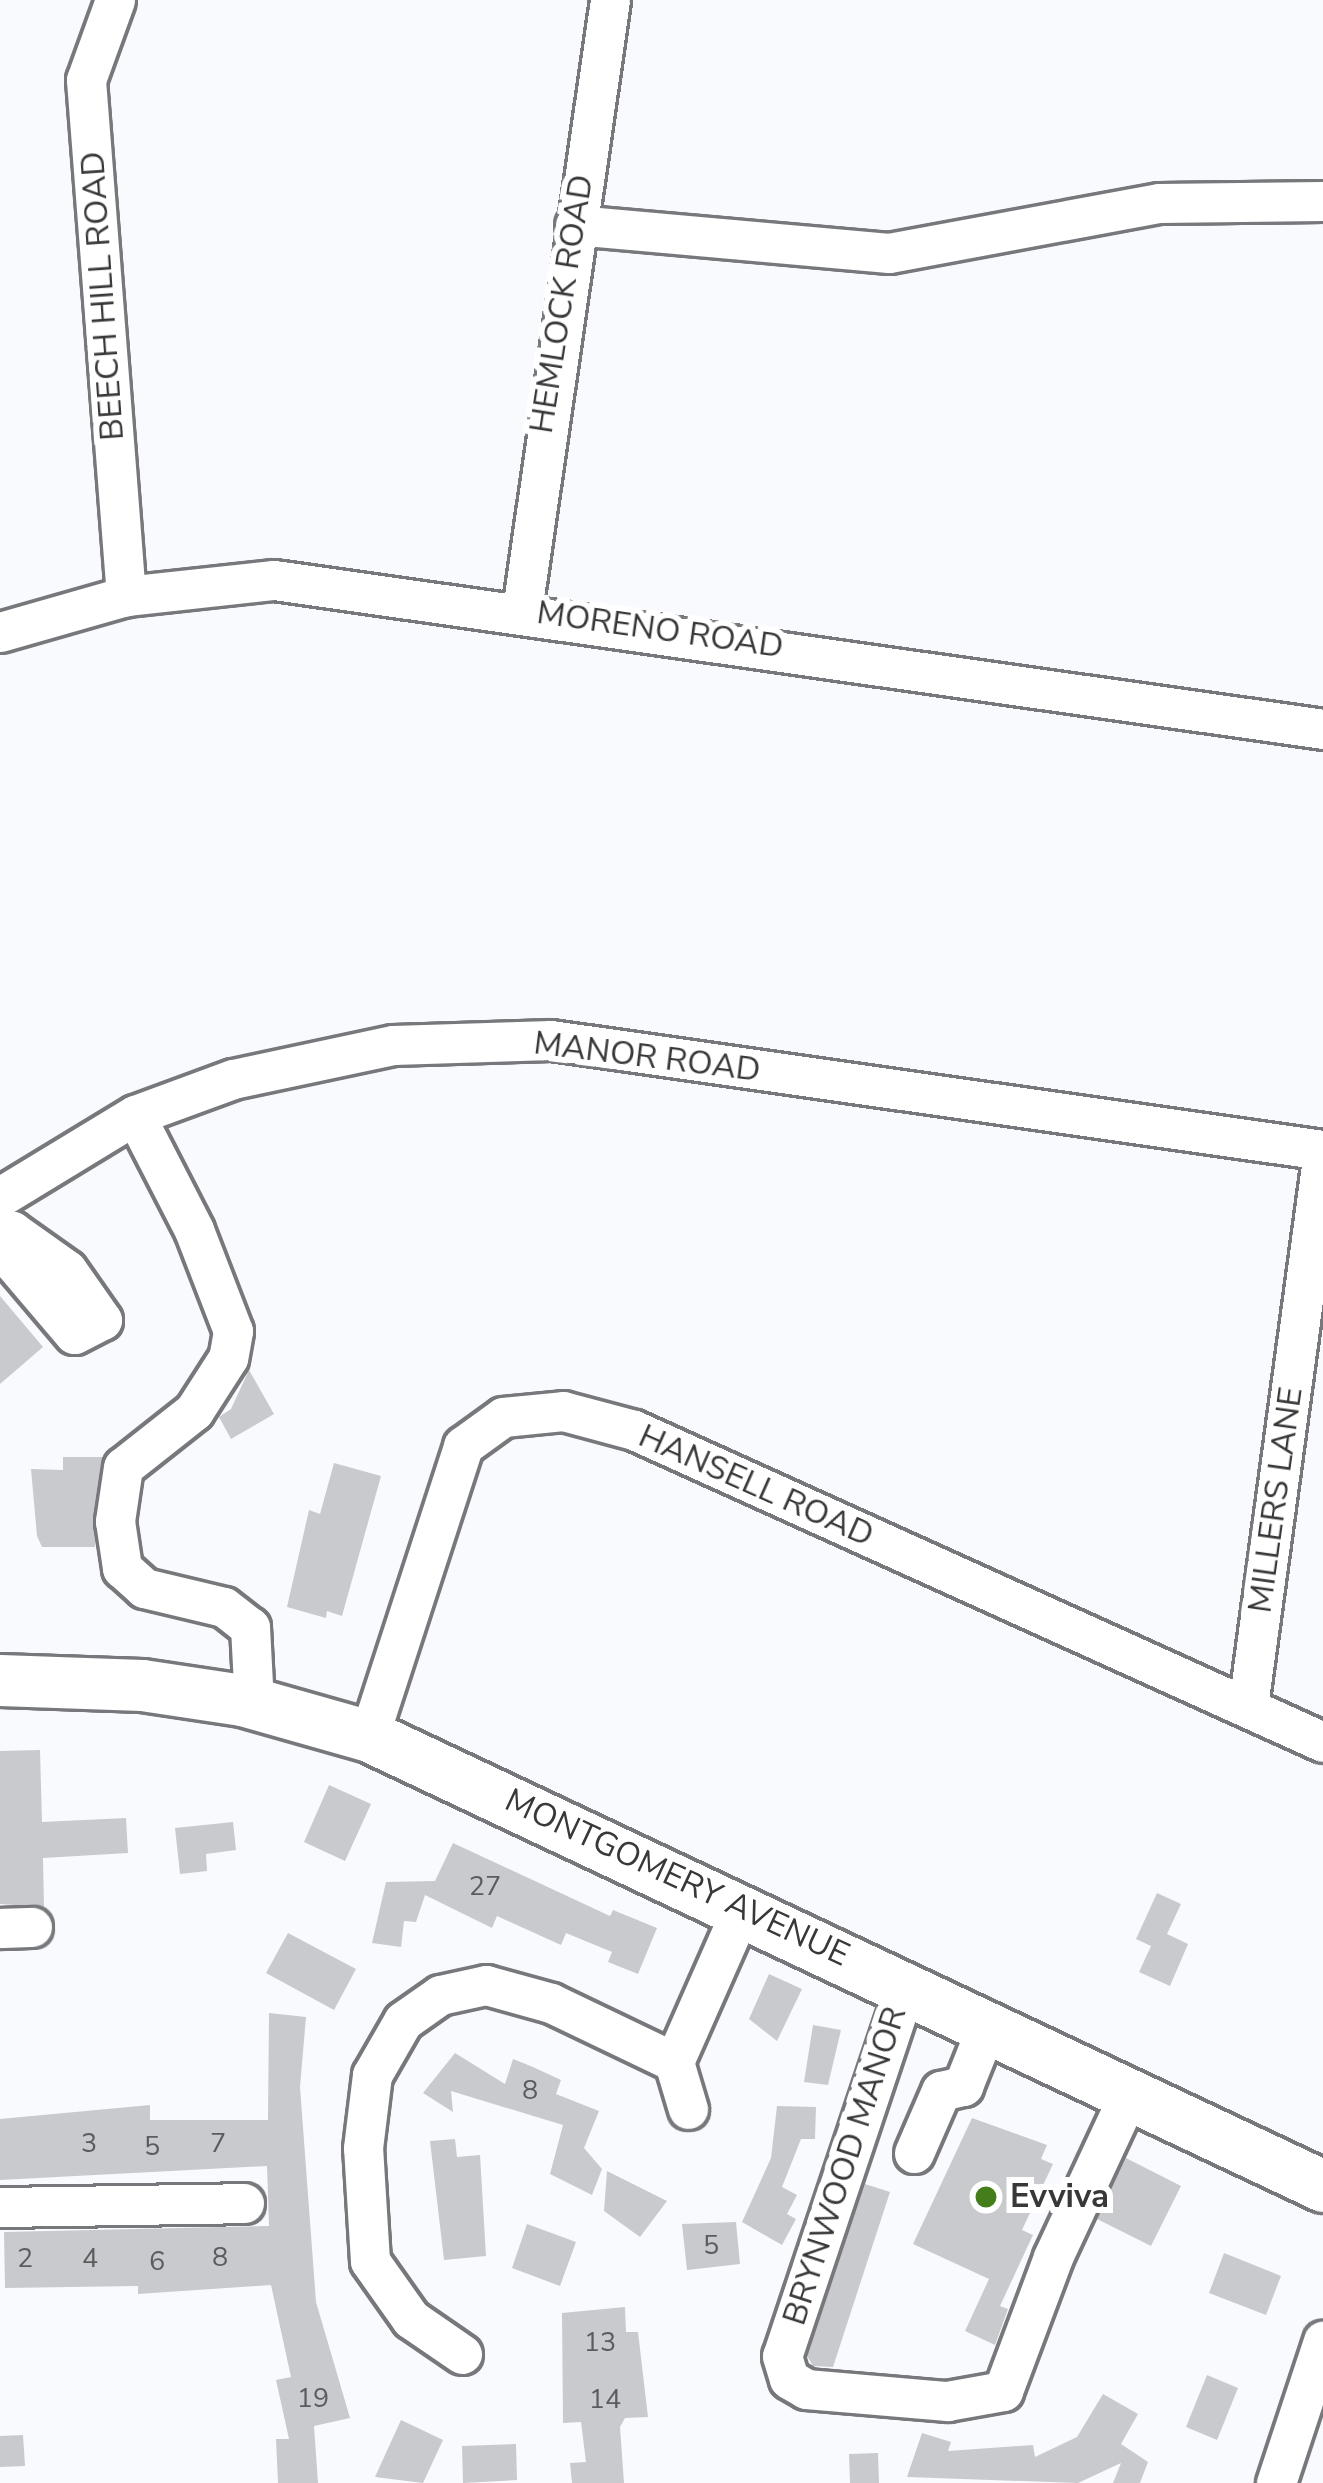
<!DOCTYPE html>
<html>
<head>
<meta charset="utf-8">
<style>
  body { margin:0 }
  #map { position:relative; width:1323px; height:2483px; overflow:hidden; background:#f9fafe; font-family:"Nunito Sans",sans-serif }
  div>[style] { position:absolute }
  .building>* { inset:0; background:#c9cace }
  .roads { filter:drop-shadow(3px 0 #77787c) drop-shadow(-3px 0 #77787c) drop-shadow(0 3px #77787c) drop-shadow(0 -3px #77787c) }
  .minor>* { height:39px; margin:-19.5px; padding:0 19.5px; transform-origin:19.5px; border-radius:19.5px; background:#fff }
  .major>* { height:51px; margin:-25.5px; padding:0 25.5px; transform-origin:25.5px; border-radius:25.5px; background:#fff }
  .dots>* { width:33px; height:33px; translate:-50% -50%; box-sizing:border-box; border:6px solid #fff; border-radius:50% }
  span { translate:-50% -50%; white-space:nowrap; text-align:center; line-height:1.15; -webkit-text-stroke:12px #fff; paint-order:stroke }
  .number-label { font-size:27px; color:#5c5c5f }
  .number-label span { -webkit-text-stroke-width:0 }
  .street-label { font-size:33px; color:#38383a }
  .poi-label { font-size:33px; color:#38383a; font-weight:700 }
  .left { translate:0 -50%; text-align:left }
</style>
</head>
<body>
<div id="map">
  <div class="building">
    <i style="clip-path:polygon(0 1296px,43px 1347px,0 1384px)"></i>
    <i style="clip-path:polygon(249px 1370px,274px 1414px,231px 1439px,219px 1417px,231px 1409px)"></i>
    <i style="clip-path:polygon(63px 1457px,103px 1457px,95px 1547px,42px 1547px,37px 1536px,31px 1469px,63px 1470px)"></i>
    <i style="clip-path:polygon(334px 1463px,381px 1476px,342px 1616px,327px 1611px,326px 1618px,287px 1607px,309px 1510px,320px 1514px)"></i>
    <i style="clip-path:polygon(40px 1750px,42px 1822px,126px 1818px,128px 1853px,43px 1858px,44px 1907px,0 1904px,0 1751px)"></i>
    <i style="clip-path:polygon(329px 1785px,371px 1804px,345px 1861px,304px 1842px)"></i>
    <i style="clip-path:polygon(233px 1822px,236px 1850px,206px 1854px,207px 1871px,180px 1874px,175px 1828px)"></i>
    <i style="clip-path:polygon(453px 1843px,610px 1916px,613px 1910px,657px 1928px,638px 1974px,608px 1962px,612px 1952px,566px 1933px,561px 1945px,497px 1916px,492px 1928px,425px 1895px,416px 1922px,404px 1921px,401px 1947px,372px 1943px,386px 1882px,435px 1881px)"></i>
    <i style="clip-path:polygon(1157px 1893px,1181px 1904px,1167px 1934px,1188px 1944px,1170px 1986px,1139px 1972px,1151px 1946px,1136px 1939px)"></i>
    <i style="clip-path:polygon(288px 1933px,356px 1969px,334px 2010px,266px 1973px)"></i>
    <i style="clip-path:polygon(769px 1974px,802px 1989px,777px 2041px,749px 2019px)"></i>
    <i style="clip-path:polygon(269px 2013px,306px 2017px,300px 2087px,316px 2302px,350px 2418px,314px 2426px,318px 2483px,278px 2483px,276px 2439px,289px 2439px,276px 2380px,291px 2377px,271px 2285px,138px 2294px,138px 2286px,5px 2288px,4px 2232px,269px 2226px,267px 2166px,0 2180px,0 2119px,150px 2105px,150px 2120px,268px 2120px)"></i>
    <i style="clip-path:polygon(813px 2025px,841px 2030px,828px 2085px,804px 2082px)"></i>
    <i style="clip-path:polygon(455px 2053px,505px 2084px,513px 2059px,533px 2067px,561px 2080px,556px 2094px,599px 2111px,584px 2148px,602px 2169px,592px 2195px,550px 2174px,563px 2125px,451px 2091px,453px 2112px,423px 2093px)"></i>
    <i style="clip-path:polygon(777px 2106px,816px 2107px,815px 2139px,801px 2139px,782px 2187px,797px 2195px,787px 2214px,796px 2219px,782px 2245px,742px 2222px,771px 2158px)"></i>
    <i style="clip-path:polygon(972px 2118px,1047px 2145px,1041px 2159px,1053px 2164px,1022px 2230px,1033px 2235px,1000px 2306px,1008px 2309px,995px 2345px,965px 2331px,989px 2279px,913px 2244px)"></i>
    <i style="clip-path:polygon(455px 2139px,457px 2157px,480px 2155px,486px 2256px,444px 2260px,430px 2141px)"></i>
    <i style="clip-path:polygon(1126px 2158px,1181px 2186px,1151px 2246px,1097px 2219px)"></i>
    <i style="clip-path:polygon(607px 2171px,667px 2201px,640px 2237px,604px 2211px)"></i>
    <i style="clip-path:polygon(865px 2184px,890px 2192px,833px 2367px,813px 2366px,807px 2356px)"></i>
    <i style="clip-path:polygon(736px 2222px,740px 2264px,687px 2270px,682px 2224px)"></i>
    <i style="clip-path:polygon(527px 2224px,576px 2242px,560px 2286px,512px 2268px)"></i>
    <i style="clip-path:polygon(1224px 2253px,1281px 2276px,1266px 2315px,1209px 2293px)"></i>
    <i style="clip-path:polygon(625px 2307px,626px 2332px,638px 2332px,648px 2417px,625px 2418px,620px 2427px,624px 2483px,572px 2483px,570px 2463px,586px 2462px,581px 2422px,563px 2423px,562px 2313px)"></i>
    <i style="clip-path:polygon(1207px 2375px,1238px 2388px,1217px 2440px,1186px 2427px)"></i>
    <i style="clip-path:polygon(1103px 2394px,1138px 2414px,1121px 2444px,1148px 2462px,1140px 2483px,1113px 2483px,1121px 2463px,1078px 2483px,907px 2477px,922px 2433px,951px 2442px,948px 2451px,1033px 2445px,1035px 2457px,1077px 2437px)"></i>
    <i style="clip-path:polygon(401px 2420px,443px 2440px,423px 2483px,375px 2477px)"></i>
    <i style="clip-path:polygon(23px 2435px,25px 2466px,0 2467px,0 2436px)"></i>
    <i style="clip-path:polygon(516px 2444px,517px 2480px,463px 2483px,462px 2446px)"></i>
    <i style="clip-path:polygon(878px 2453px,879px 2483px,850px 2483px,849px 2454px)"></i>
  </div>
  <div class="roads">
    <div class="minor">
      <i style="left:115px;top:0;width:85px;rotate:109.9deg"></i>
      <i style="left:86px;top:80px;width:518px;rotate:85.57deg"></i>
      <i style="left:575px;top:225px;width:315px;rotate:5.1deg"></i>
      <i style="left:889px;top:253px;width:275px;rotate:-10.5deg"></i>
      <i style="left:1159px;top:203px;width:164px;rotate:-0.7deg"></i>
      <i style="left:522px;top:610px;width:616px;rotate:-81.79deg"></i>
      <i style="left:0;top:632px;width:131px;rotate:-15.9deg"></i>
      <i style="left:126px;top:596px;width:149px;rotate:-6.2deg"></i>
      <i style="left:274px;top:580px;width:1060px;rotate:8.08deg"></i>
      <i style="left:135px;top:1115px;width:129px;rotate:62.8deg"></i>
      <i style="left:194px;top:1230px;width:108px;rotate:68.9deg"></i>
      <i style="left:233px;top:1331px;width:27px;rotate:100deg"></i>
      <i style="left:228px;top:1358px;width:63px;rotate:122.7deg"></i>
      <i style="left:194px;top:1411px;width:90px;rotate:141.7deg"></i>
      <i style="left:123px;top:1467px;width:55px;rotate:98.4deg"></i>
      <i style="left:115px;top:1521px;width:48px;rotate:81.5deg"></i>
      <i style="left:122px;top:1568px;width:30px;rotate:42deg"></i>
      <i style="left:144px;top:1588px;width:82px;rotate:13.4deg"></i>
      <i style="left:224px;top:1607px;width:33px;rotate:38deg"></i>
      <i style="left:250px;top:1627px;width:76px;rotate:87deg"></i>
      <i style="left:0;top:1197px;width:158px;rotate:-31.3deg"></i>
      <i style="left:135px;top:1115px;width:104px;rotate:-20.2deg"></i>
      <i style="left:233px;top:1079px;width:164px;rotate:-12deg"></i>
      <i style="left:393px;top:1045px;width:158px;rotate:-1.8deg"></i>
      <i style="left:551px;top:1040px;width:780px;rotate:8.11deg"></i>
      <i style="left:0;top:1241px;width:16px;rotate:-40deg"></i>
      <i style="left:12px;top:1231px;width:67px;rotate:35.3deg"></i>
      <i style="left:67px;top:1270px;width:61px;rotate:55deg"></i>
      <i style="left:102px;top:1320px;width:31px;rotate:153deg"></i>
      <i style="left:74px;top:1334px;width:114px;rotate:-130.4deg"></i>
      <i style="left:1248px;top:1706px;width:560px;rotate:-82.3deg"></i>
      <i style="left:369px;top:1736px;width:305px;rotate:-72deg"></i>
      <i style="left:463px;top:1446px;width:49px;rotate:-35.9deg"></i>
      <i style="left:503px;top:1417px;width:60px;rotate:-5.7deg"></i>
      <i style="left:563px;top:1411px;width:73px;rotate:15deg"></i>
      <i style="left:634px;top:1430px;width:756px;rotate:24.36deg"></i>
      <i style="left:0;top:1928px;width:32px;rotate:-2deg"></i>
      <i style="left:906px;top:1986px;width:390px;rotate:108.5deg"></i>
      <i style="left:782px;top:2356px;width:24px;rotate:73deg"></i>
      <i style="left:789px;top:2379px;width:20px;rotate:30deg"></i>
      <i style="left:806px;top:2389px;width:142px;rotate:4.9deg"></i>
      <i style="left:947px;top:2401px;width:57px;rotate:-10.1deg"></i>
      <i style="left:1003px;top:2391px;width:143px;rotate:-69.5deg"></i>
      <i style="left:1053px;top:2257px;width:180px;rotate:-65deg"></i>
      <i style="left:674px;top:2062px;width:49px;rotate:73.4deg"></i>
      <i style="left:914px;top:2153px;width:68px;rotate:-66.5deg"></i>
      <i style="left:941px;top:2091px;width:23px;rotate:-13deg"></i>
      <i style="left:963px;top:2086px;width:65px;rotate:-68.2deg"></i>
      <i style="left:0;top:2207px;width:244px;rotate:-0.9deg"></i>
      <i style="left:462px;top:2354px;width:62px;rotate:-145.5deg"></i>
      <i style="left:411px;top:2319px;width:71px;rotate:-125.3deg"></i>
      <i style="left:370px;top:2261px;width:113px;rotate:-93.5deg"></i>
      <i style="left:363px;top:2148px;width:74px;rotate:-83deg"></i>
      <i style="left:372px;top:2075px;width:62px;rotate:-60.1deg"></i>
      <i style="left:403px;top:2021px;width:45px;rotate:-35.1deg"></i>
      <i style="left:440px;top:1995px;width:47px;rotate:-12.3deg"></i>
      <i style="left:486px;top:1985px;width:67px;rotate:15.5deg"></i>
      <i style="left:551px;top:2003px;width:136px;rotate:25.6deg"></i>
      <i style="left:674px;top:2062px;width:168px;rotate:-66.2deg"></i>
      <i style="left:1276px;top:2483px;width:150px;rotate:-71.7deg"></i>
    </div>
    <div class="major">
      <i style="left:0;top:1680px;width:142px;rotate:2deg"></i>
      <i style="left:142px;top:1685px;width:101px;rotate:8.5deg"></i>
      <i style="left:242px;top:1700px;width:132px;rotate:15.8deg"></i>
      <i style="left:369px;top:1736px;width:1055px;rotate:25.25deg"></i>
    </div>
  </div>
  <div class="dots">
    <i style="left:986px;top:2197px;background:#437e1a"></i>
  </div>
  <div class="number-label">
    <span style="left:485px;top:1887px">27</span>
    <span style="left:530px;top:2091px">8</span>
    <span style="left:89px;top:2144px">3</span>
    <span style="left:218px;top:2144px">7</span>
    <span style="left:152px;top:2147px">5</span>
    <span style="left:711px;top:2246px">5</span>
    <span style="left:220px;top:2258px">8</span>
    <span style="left:25px;top:2259px">2</span>
    <span style="left:90px;top:2259px">4</span>
    <span style="left:157px;top:2262px">6</span>
    <span style="left:600px;top:2343px">13</span>
    <span style="left:313px;top:2399px">19</span>
    <span style="left:605px;top:2400px">14</span>
  </div>
  <div class="street-label">
    <span style="left:103px;top:296px;rotate:-94deg">BEECH HILL ROAD</span>
    <span style="left:562px;top:304px;rotate:-81deg">HEMLOCK ROAD</span>
    <span style="left:660px;top:630px;rotate:8deg">MORENO ROAD</span>
    <span style="left:647px;top:1057px;rotate:7deg">MANOR ROAD</span>
    <span style="left:756px;top:1486px;rotate:24deg">HANSELL ROAD</span>
    <span style="left:1276px;top:1500px;rotate:-82deg">MILLERS LANE</span>
    <span style="left:677px;top:1878px;rotate:25deg">MONTGOMERY AVENUE</span>
    <span style="left:845px;top:2166px;rotate:-72deg">BRYNWOOD MANOR</span>
  </div>
  <div class="poi-label">
    <span class="left" style="left:1010px;top:2197px">Evviva</span>
  </div>
</div>
</body>
</html>
